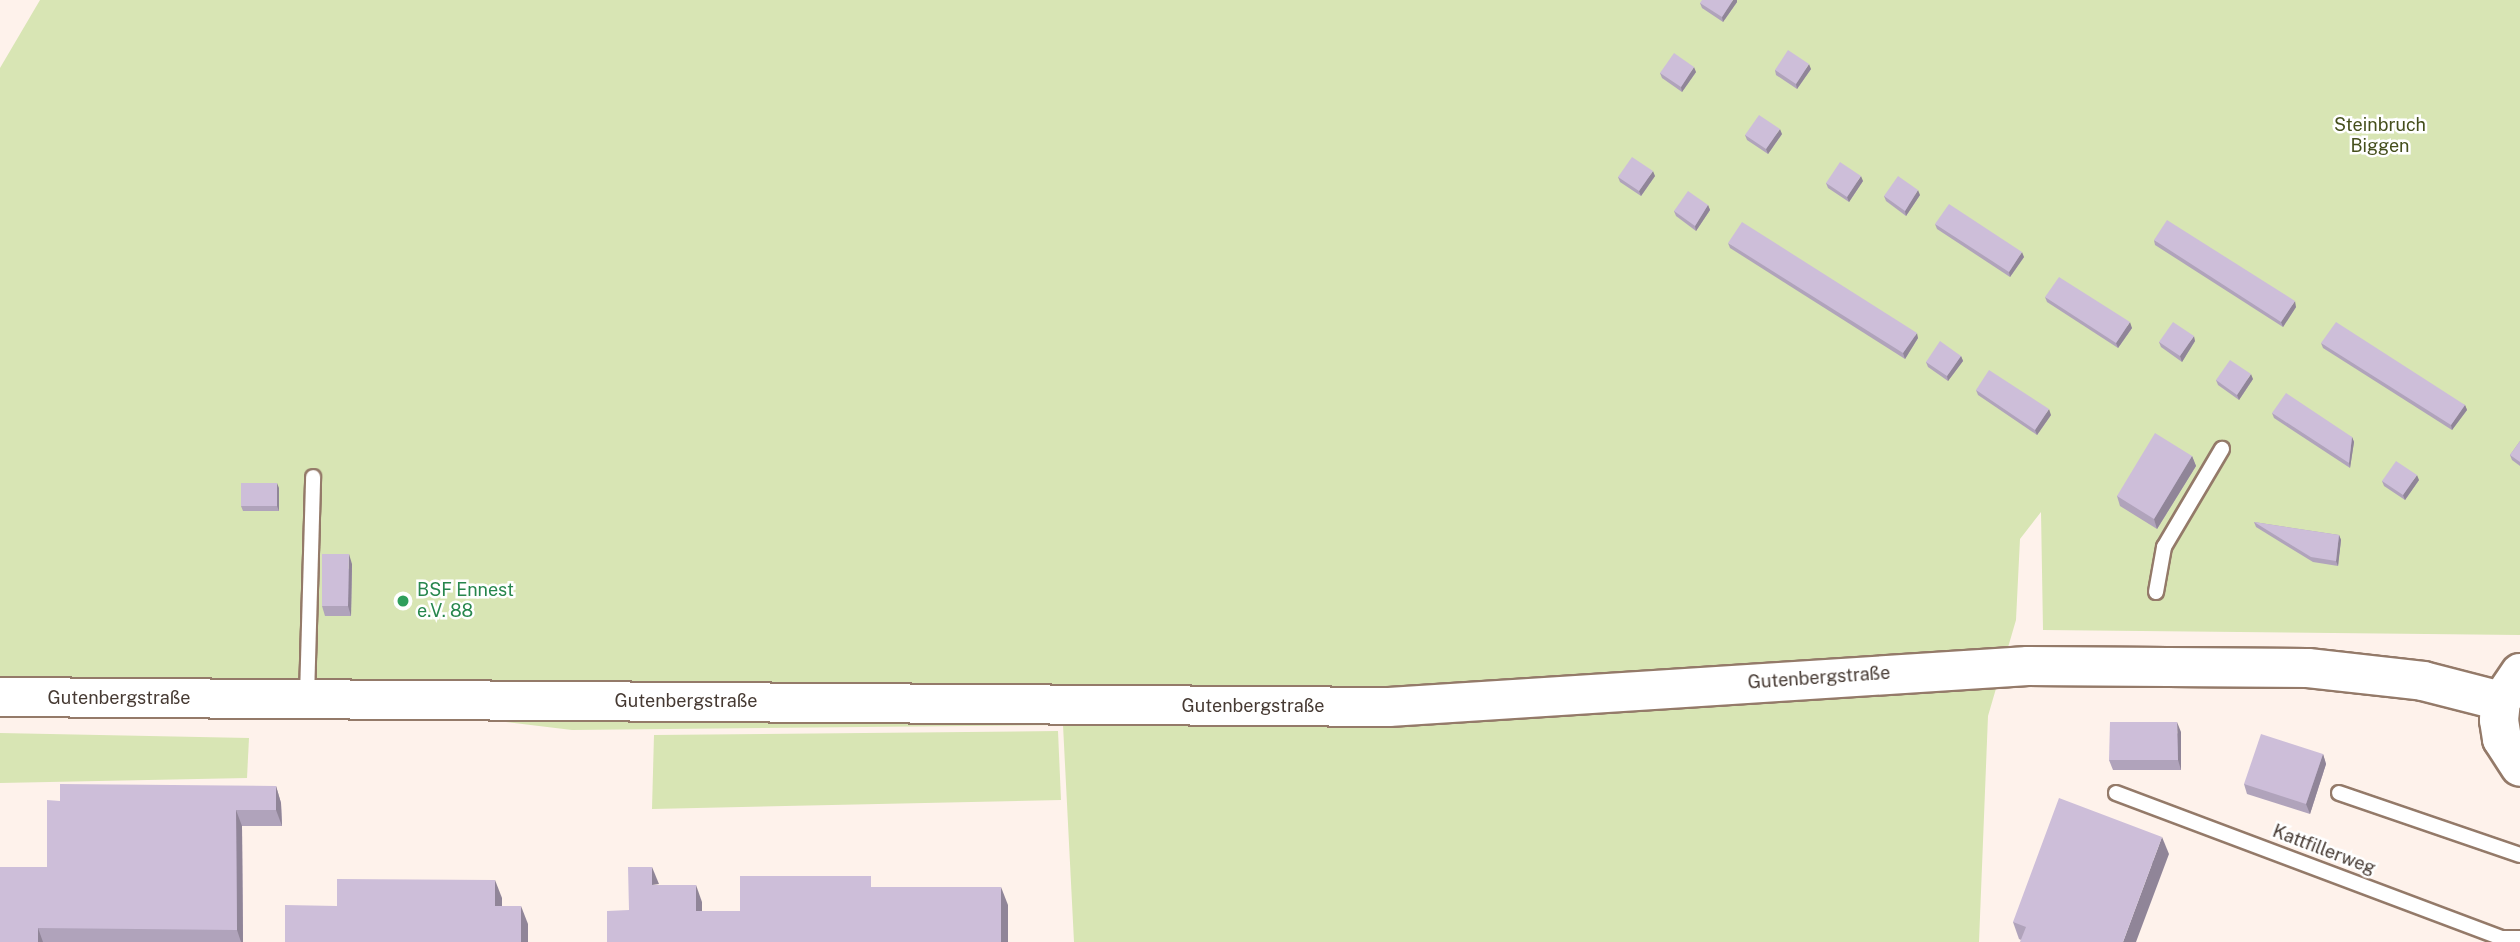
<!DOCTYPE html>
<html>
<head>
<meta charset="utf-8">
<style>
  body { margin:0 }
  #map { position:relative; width:2520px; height:942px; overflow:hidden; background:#fef2eb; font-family:"Public Sans",sans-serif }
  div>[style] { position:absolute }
  .green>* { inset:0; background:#d8e5b4 }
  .roads { filter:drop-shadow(2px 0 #947a69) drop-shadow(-2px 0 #947a69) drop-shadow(0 2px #947a69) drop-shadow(0 -2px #947a69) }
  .lane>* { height:14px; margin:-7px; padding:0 7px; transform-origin:7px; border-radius:7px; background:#fff }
  .secondary>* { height:38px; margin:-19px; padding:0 19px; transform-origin:19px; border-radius:19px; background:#fff }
  .wall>* { inset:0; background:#b0a3bb }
  .shaded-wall>* { inset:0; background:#908598 }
  .building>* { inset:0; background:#cdbed9 }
  .dots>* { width:19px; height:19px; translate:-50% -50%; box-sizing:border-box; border:4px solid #fff; border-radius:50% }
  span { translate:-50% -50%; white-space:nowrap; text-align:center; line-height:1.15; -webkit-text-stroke:5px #fff; paint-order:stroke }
  .park-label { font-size:18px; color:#454f1c }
  .leisure-label { font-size:18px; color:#27864d }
  .left { translate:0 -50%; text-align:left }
  .street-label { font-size:18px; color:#463a33 }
</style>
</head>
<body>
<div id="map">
  <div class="green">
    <i style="clip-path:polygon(40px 0,2520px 0,2520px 635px,2043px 630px,2041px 512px,2020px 539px,2016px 620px,1988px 716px,1979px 942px,1074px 942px,1063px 725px,572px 730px,307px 698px,0 686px,0 68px)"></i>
    <i style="clip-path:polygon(1058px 731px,1061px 800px,652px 809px,654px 735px)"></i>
    <i style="clip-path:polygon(0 733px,249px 738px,247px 778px,0 783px)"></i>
  </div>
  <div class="roads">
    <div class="lane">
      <i style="left:2156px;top:592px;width:46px;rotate:-79.9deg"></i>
      <i style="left:2164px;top:547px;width:114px;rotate:-59.4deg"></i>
      <i style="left:307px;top:697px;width:220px;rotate:-88.4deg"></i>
      <i style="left:2116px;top:793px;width:412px;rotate:20.6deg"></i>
      <i style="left:2502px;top:938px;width:18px"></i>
      <i style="left:2339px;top:793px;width:191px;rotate:18.9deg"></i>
    </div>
    <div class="secondary">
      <i style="left:2520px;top:673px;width:34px;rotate:124deg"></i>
      <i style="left:2501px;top:701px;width:19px;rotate:96deg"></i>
      <i style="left:2499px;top:720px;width:19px;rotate:81deg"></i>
      <i style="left:2502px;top:739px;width:33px;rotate:57deg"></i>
      <i style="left:0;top:697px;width:1389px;rotate:0.41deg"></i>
      <i style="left:1389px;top:707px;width:640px;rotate:-3.67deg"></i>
      <i style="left:2028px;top:666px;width:280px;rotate:0.4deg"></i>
      <i style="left:2308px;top:668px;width:116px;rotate:6.4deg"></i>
      <i style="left:2423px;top:681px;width:81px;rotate:14.4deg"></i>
    </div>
  </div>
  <div class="wall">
    <i style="clip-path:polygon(1737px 2px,1723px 22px,1702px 8px,1700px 3px)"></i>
    <i style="clip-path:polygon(1811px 69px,1797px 89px,1776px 75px,1775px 70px)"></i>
    <i style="clip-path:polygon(1696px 72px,1682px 92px,1662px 78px,1660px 73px)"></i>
    <i style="clip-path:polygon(1782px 134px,1768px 154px,1747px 140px,1745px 135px)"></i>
    <i style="clip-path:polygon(1655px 176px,1641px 196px,1620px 182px,1618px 177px)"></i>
    <i style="clip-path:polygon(1863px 181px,1849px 202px,1828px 188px,1826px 183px)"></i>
    <i style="clip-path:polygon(1920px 195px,1906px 216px,1886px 201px,1884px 196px)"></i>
    <i style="clip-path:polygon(1708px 205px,1710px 210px,1696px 231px,1676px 216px,1674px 211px)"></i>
    <i style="clip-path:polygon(1935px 224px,2024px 257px,2010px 277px,1937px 229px)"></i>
    <i style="clip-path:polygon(2154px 240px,2296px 307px,2283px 327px,2155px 245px)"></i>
    <i style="clip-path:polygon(1728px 243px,1918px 338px,1905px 359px,1730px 248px)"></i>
    <i style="clip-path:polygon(2045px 297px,2132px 328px,2118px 348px,2047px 302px)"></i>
    <i style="clip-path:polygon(2195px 341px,2182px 362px,2161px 347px,2159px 342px)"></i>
    <i style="clip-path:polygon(2321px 343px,2465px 405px,2467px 410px,2452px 430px,2323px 348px)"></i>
    <i style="clip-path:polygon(1961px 356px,1963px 361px,1948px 381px,1928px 367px,1926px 362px)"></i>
    <i style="clip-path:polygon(2253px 379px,2239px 400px,2218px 385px,2216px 380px)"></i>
    <i style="clip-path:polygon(1976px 390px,2051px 415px,2037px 435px,1978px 395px)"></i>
    <i style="clip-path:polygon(2272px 413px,2352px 437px,2354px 442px,2350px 468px,2274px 418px)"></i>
    <i style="clip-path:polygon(2520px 441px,2520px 466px,2512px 460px,2510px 455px)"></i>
    <i style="clip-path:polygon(2192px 456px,2196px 466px,2157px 529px,2120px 506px,2117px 496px)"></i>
    <i style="clip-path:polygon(2419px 480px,2405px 500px,2384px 486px,2382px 481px)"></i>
    <i style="clip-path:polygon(279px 488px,279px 511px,243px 511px,241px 506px)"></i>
    <i style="clip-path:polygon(2254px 522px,2339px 535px,2341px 540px,2338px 566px,2313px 562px,2256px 527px)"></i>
    <i style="clip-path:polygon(352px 564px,351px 616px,325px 616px,322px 606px)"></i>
    <i style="clip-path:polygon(2181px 732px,2181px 770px,2113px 770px,2109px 760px)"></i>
    <i style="clip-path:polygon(2323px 754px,2326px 764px,2310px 814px,2247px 794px,2244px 784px)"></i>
    <i style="clip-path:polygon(276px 786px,281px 803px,282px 826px,242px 826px,243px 942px,0 942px,47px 867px,60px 801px)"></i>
    <i style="clip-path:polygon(2169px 854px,2021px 940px,2019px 939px,2013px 922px)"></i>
  </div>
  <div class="shaded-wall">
    <i style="clip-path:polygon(1733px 0,1737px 0,1737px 2px,1723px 22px,1722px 17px)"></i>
    <i style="clip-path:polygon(1809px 64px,1811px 69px,1797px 89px,1796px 84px)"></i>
    <i style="clip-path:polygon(1694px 67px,1696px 72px,1682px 92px,1681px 87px)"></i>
    <i style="clip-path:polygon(1780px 129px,1782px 134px,1768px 154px,1766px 149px)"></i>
    <i style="clip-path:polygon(1653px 171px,1655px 176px,1641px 196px,1639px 191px)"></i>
    <i style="clip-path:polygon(1861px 176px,1863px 181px,1849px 202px,1847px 197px)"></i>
    <i style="clip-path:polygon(1918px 190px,1920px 195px,1906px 216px,1905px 211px)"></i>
    <i style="clip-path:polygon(1708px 205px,1710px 210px,1696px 231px,1695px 226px)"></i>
    <i style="clip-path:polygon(2022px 252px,2024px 257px,2010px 277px,2009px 272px)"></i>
    <i style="clip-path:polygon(2295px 301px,2296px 307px,2283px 327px,2281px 322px)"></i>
    <i style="clip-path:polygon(2130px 322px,2132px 328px,2118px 348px,2116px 343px)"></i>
    <i style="clip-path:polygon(1917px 333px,1918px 338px,1905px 359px,1903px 353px)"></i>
    <i style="clip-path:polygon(2194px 336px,2195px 341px,2182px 362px,2180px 356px)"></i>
    <i style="clip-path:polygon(1961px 356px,1963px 361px,1948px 381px,1947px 376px)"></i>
    <i style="clip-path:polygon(2251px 374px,2253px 379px,2239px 400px,2237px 395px)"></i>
    <i style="clip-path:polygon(2465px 405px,2467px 410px,2452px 430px,2451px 425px)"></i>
    <i style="clip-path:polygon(2049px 409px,2051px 415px,2037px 435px,2035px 430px)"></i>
    <i style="clip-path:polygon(2352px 437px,2354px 442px,2350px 468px,2349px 463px)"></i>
    <i style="clip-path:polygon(2192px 456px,2196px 466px,2157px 529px,2154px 519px)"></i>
    <i style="clip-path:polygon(2417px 475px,2419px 480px,2405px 500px,2403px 495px)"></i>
    <i style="clip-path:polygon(277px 483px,279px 488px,279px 511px,277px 506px)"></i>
    <i style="clip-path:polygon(2339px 535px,2341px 540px,2338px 566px,2336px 561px)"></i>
    <i style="clip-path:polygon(349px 554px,352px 564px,351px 616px,348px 606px)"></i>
    <i style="clip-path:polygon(2177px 722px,2181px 732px,2181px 770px,2178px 760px)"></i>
    <i style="clip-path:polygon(2323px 754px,2326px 764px,2310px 814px,2306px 804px)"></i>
    <i style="clip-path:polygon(276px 786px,281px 803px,282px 826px,276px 810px)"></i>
    <i style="clip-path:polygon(236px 810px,242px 826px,243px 942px,241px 942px,237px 930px)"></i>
    <i style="clip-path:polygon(2162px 837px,2169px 854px,2136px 942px,2123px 942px)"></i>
    <i style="clip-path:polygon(652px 867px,659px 884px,652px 885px)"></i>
    <i style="clip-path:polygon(495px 880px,502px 898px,502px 924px,495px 906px)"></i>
    <i style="clip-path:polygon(696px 885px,702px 902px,702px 929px,696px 911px)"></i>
    <i style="clip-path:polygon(1001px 887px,1008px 905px,1008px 942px,1001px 942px)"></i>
    <i style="clip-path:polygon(521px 906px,528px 924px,528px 942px,521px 942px)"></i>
    <i style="clip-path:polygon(38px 928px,43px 942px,38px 942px)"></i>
  </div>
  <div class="building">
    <i style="clip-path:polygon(1702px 0,1733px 0,1722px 17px,1700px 3px)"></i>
    <i style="clip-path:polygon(1788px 50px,1809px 64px,1796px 84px,1775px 70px)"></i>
    <i style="clip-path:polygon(1674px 53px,1694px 67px,1681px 87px,1660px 73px)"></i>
    <i style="clip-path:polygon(1759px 115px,1780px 129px,1766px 149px,1745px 135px)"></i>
    <i style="clip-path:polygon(1632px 157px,1653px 171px,1639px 191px,1618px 177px)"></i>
    <i style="clip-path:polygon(1840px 162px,1861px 176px,1847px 197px,1826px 183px)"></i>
    <i style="clip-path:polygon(1898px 176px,1918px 190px,1905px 211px,1884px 196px)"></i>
    <i style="clip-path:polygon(1688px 191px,1708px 205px,1695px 226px,1674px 211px)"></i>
    <i style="clip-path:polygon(1949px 204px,2022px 252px,2009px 272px,1935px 224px)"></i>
    <i style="clip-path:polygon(2167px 220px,2295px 301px,2281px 322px,2154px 240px)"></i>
    <i style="clip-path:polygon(1742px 222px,1917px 333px,1903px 353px,1728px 243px)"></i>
    <i style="clip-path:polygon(2059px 277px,2130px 322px,2116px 343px,2045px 297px)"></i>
    <i style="clip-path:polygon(2173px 322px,2194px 336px,2180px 356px,2159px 342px)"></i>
    <i style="clip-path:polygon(2336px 322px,2465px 405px,2451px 425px,2321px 343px)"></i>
    <i style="clip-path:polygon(1940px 341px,1961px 356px,1947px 376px,1926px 362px)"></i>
    <i style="clip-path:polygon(2230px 360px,2251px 374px,2237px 395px,2216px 380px)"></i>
    <i style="clip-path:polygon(1989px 370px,2049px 409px,2035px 430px,1976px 390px)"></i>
    <i style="clip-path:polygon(2286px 393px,2352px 437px,2349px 463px,2272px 413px)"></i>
    <i style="clip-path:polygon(2155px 433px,2192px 456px,2154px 519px,2117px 496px)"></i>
    <i style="clip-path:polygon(2520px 441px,2520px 462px,2510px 455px)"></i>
    <i style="clip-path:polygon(2396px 461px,2417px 475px,2403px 495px,2382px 481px)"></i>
    <i style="clip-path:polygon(241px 483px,277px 483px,277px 506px,241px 506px)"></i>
    <i style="clip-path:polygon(2254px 522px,2339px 535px,2336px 561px,2311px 557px)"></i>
    <i style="clip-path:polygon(322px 554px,349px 554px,348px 606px,322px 606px)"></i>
    <i style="clip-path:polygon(2110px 722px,2177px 722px,2178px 760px,2109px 760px)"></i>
    <i style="clip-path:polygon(2261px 734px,2323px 754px,2306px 804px,2244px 784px)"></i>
    <i style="clip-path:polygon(60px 784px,276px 786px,276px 810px,236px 810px,237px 930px,38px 928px,38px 942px,0 942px,0 867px,47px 867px,47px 800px,60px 801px)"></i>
    <i style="clip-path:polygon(2059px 798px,2162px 837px,2123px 942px,2020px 942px,2026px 927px,2013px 922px)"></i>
    <i style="clip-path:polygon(628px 867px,652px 867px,652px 885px,696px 885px,696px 911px,740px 911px,740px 876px,871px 876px,871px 887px,1001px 887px,1001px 942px,607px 942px,607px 911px,629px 910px)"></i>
    <i style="clip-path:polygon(337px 879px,495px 880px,495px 906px,521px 906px,521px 942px,285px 942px,285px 905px,337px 906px)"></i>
  </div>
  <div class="dots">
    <i style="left:403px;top:601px;background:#2e9e5b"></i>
  </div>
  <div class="park-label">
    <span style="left:2380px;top:136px">Steinbruch<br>Biggen</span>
  </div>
  <div class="leisure-label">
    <span class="left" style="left:417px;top:601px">BSF Ennest<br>e.V. 88</span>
  </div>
  <div class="street-label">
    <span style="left:1819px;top:678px;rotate:-4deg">Gutenbergstraße</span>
    <span style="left:119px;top:698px">Gutenbergstraße</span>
    <span style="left:686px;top:701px">Gutenbergstraße</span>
    <span style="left:1253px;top:706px">Gutenbergstraße</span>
    <span style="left:2324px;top:850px;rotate:21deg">Kattfillerweg</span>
  </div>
</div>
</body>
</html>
